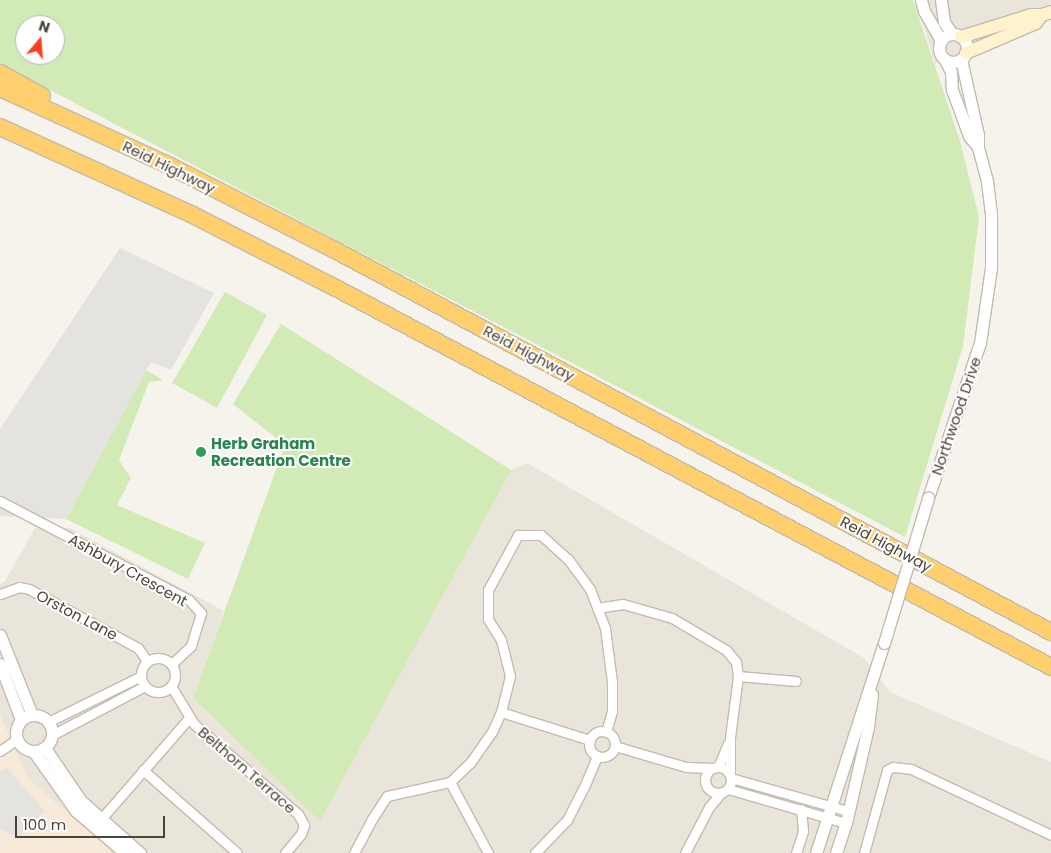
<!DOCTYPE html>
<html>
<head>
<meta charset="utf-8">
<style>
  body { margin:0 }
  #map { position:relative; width:1051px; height:853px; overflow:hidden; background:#f6f3ec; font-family:Poppins,sans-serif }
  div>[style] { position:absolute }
  .residential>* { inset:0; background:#eae5da }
  .commercial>* { inset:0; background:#f7ead8 }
  .green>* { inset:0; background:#d2eab5 }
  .parking>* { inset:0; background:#e5e3e0 }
  .roads { filter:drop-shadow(1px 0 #c2bbae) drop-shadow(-1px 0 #c2bbae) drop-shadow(0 1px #c2bbae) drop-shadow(0 -1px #c2bbae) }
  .minor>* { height:9px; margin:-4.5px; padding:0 4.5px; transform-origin:4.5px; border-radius:4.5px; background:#fff }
  .minor>.ring { margin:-4.5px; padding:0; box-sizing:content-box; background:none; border:9px solid #fff; border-radius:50% }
  .tertiary>* { height:11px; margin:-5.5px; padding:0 5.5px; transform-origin:5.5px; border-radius:5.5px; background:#fff }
  .tertiary>.ring { margin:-5.5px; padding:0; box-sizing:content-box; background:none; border:11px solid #fff; border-radius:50% }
  .secondary>* { height:12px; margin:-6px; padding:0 6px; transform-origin:6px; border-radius:6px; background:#fff3cd }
  .motorway>* { height:16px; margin:-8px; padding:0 8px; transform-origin:8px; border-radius:8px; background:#ffcf6e }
  .bridges { filter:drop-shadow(1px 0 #c2bbae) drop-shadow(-1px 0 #c2bbae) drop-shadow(0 1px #c2bbae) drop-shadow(0 -1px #c2bbae) }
  .tertiary-bridge>* { height:11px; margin:-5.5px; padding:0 5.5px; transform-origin:5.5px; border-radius:5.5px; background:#fff }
  .dots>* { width:14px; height:14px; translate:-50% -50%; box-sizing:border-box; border:2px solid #fff; border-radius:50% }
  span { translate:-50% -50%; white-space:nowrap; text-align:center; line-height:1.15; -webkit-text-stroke:4px #fff; paint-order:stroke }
  .street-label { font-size:15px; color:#4b4439 }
  .leisure-label { font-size:15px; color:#27864d; font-weight:700 }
  .left { translate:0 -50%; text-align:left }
  .north { position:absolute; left:15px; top:15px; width:50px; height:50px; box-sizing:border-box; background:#fff; border:1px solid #b7b4b0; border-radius:50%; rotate:18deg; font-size:14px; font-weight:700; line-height:20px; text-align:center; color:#4b4439 }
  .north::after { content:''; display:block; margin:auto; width:18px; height:22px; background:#fc3f1d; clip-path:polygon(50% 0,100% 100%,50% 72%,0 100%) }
  .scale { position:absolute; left:15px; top:816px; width:150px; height:22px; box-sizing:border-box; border:2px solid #4b4439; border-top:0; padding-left:6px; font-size:15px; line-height:18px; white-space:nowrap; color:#4b4439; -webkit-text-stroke:4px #fff; paint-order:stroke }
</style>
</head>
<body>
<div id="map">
  <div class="residential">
    <i style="clip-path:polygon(916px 0,1051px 0,1051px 19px,935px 64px)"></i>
    <i style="clip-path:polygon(527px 463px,864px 658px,890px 692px,1051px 762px,1051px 853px,113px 853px,27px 778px,0 715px,0 584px,5px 581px,35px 528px,70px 528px,224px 611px,193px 698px,320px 820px,510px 470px)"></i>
  </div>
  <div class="commercial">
    <i style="clip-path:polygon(0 715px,27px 778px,113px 853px,0 853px)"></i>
  </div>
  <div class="green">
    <i style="clip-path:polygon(evenodd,0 0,913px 0,960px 141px,979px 217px,963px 346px,905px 537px,0 64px,0 0,25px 25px,55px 25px,55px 55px,25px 55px,25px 25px)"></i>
    <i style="clip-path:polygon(225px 292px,267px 315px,217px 408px,172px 383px)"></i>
    <i style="clip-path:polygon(281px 324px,511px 470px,320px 821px,193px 698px,285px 445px,233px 404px)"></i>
    <i style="clip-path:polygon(146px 370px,163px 380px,149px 382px,119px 460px,131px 478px,117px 505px,205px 543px,188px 579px,66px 519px)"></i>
  </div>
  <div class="parking">
    <i style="clip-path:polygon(120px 248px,214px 293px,171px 370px,151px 362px,66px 519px,0 516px,0 429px)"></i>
    <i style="clip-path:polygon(7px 768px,45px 811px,17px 839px,0 828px,0 771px)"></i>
  </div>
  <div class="roads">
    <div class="minor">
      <i style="left:0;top:501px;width:213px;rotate:27.6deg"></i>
      <i style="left:189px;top:600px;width:18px;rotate:47deg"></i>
      <i style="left:201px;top:613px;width:34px;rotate:107deg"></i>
      <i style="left:191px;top:646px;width:26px;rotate:137deg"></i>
      <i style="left:0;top:594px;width:20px;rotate:-20deg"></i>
      <i style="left:19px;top:587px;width:10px;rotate:11deg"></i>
      <i style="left:29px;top:589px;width:124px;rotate:28.4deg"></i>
      <i style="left:138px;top:648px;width:16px;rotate:55deg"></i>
      <i style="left:597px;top:608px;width:26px;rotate:-9deg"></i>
      <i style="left:623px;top:604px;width:51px;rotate:15.9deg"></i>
      <i style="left:672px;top:618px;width:63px;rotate:30.7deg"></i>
      <i style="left:726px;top:650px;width:16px;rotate:50deg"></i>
      <i style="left:736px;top:662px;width:14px;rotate:82deg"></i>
      <i style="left:738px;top:676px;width:63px;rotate:97.4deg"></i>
      <i style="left:730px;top:738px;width:36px;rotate:90deg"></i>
      <i class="ring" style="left:141px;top:658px;width:25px;height:25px"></i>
      <i style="left:738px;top:676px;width:58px;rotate:4.9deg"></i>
      <i style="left:171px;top:686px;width:44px;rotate:58.8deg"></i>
      <i style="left:194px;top:724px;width:138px;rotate:40.9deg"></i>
      <i style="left:298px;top:814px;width:13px;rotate:61deg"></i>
      <i style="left:304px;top:825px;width:9px;rotate:108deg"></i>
      <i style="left:301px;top:834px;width:25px;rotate:130deg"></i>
      <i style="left:501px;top:712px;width:93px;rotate:17.5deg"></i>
      <i style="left:48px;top:722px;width:104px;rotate:-26.3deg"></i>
      <i class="ring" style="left:589px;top:731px;width:17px;height:17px"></i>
      <i style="left:52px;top:735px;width:105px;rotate:-27.8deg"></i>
      <i style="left:615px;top:746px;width:74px;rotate:16.5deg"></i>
      <i style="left:686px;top:767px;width:27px;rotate:2deg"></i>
      <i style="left:0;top:751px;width:19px;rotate:-35deg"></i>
      <i style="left:718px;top:767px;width:26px;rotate:-67deg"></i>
      <i class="ring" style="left:705px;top:767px;width:17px;height:17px"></i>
      <i style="left:143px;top:770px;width:125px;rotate:41.4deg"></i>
      <i style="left:731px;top:778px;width:122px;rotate:15.8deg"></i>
      <i style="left:450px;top:782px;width:81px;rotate:61.8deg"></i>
      <i style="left:728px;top:789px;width:123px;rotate:16.1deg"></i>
      <i style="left:101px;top:819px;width:134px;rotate:-48.9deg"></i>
      <i style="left:354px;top:853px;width:38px;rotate:-62deg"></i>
      <i style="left:372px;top:819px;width:27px;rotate:-57deg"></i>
      <i style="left:387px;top:796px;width:65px;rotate:-12.5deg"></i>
      <i style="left:450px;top:782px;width:28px;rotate:-44deg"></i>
      <i style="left:470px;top:763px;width:38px;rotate:-55deg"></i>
      <i style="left:492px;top:732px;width:22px;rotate:-66deg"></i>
      <i style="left:501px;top:712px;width:37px;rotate:-76deg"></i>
      <i style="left:510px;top:676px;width:37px;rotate:-104deg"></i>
      <i style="left:501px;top:640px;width:25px;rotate:-122deg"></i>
      <i style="left:488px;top:619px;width:29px;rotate:-90deg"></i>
      <i style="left:488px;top:590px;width:63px;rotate:-61.4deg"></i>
      <i style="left:518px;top:535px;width:23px"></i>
      <i style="left:541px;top:535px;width:36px;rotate:42deg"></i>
      <i style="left:568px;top:559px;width:37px;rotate:54deg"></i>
      <i style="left:590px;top:589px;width:42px;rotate:69deg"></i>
      <i style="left:605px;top:628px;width:54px;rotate:82.6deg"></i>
      <i style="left:612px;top:682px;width:29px;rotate:90deg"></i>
      <i style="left:612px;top:711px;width:22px;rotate:106deg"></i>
      <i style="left:535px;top:853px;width:46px;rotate:-45.9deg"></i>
      <i style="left:567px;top:820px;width:37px;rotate:-63deg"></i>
      <i style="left:584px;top:787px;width:34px;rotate:-67deg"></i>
      <i style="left:685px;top:853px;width:52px;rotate:-62.4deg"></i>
      <i style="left:709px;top:807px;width:18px;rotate:-49deg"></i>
      <i style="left:796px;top:853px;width:23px;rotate:-72deg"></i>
      <i style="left:803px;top:831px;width:22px;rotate:-95deg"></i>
      <i style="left:864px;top:853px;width:86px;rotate:-74.5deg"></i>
      <i style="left:887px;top:770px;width:7px;rotate:-27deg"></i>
      <i style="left:893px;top:767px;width:18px;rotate:6deg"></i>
      <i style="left:911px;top:769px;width:155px;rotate:25.2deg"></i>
    </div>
    <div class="tertiary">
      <i style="left:921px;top:0;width:11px;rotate:75deg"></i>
      <i style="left:924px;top:11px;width:34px;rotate:60deg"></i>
      <i style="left:941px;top:0;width:22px;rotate:82deg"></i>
      <i style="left:944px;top:22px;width:14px;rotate:56deg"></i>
      <i class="ring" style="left:939px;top:34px;width:17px;height:17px"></i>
      <i style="left:945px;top:60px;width:13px;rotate:63deg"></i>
      <i style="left:951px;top:72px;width:18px;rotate:87deg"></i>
      <i style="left:952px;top:90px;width:26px;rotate:69deg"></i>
      <i style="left:961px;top:114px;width:23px;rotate:70deg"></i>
      <i style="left:969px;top:136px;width:14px;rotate:51deg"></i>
      <i style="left:928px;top:498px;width:163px;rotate:-71.5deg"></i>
      <i style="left:980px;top:343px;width:76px;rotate:-81.7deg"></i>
      <i style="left:991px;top:268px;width:54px;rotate:-90deg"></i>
      <i style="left:991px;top:214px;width:33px;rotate:-97deg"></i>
      <i style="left:987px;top:181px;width:35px;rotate:-105deg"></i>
      <i style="left:978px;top:147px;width:12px;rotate:-90deg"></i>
      <i style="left:978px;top:135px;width:78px;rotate:-102.6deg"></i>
      <i style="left:0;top:635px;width:86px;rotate:68.2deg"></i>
      <i style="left:0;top:664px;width:60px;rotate:69.4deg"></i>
      <i class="ring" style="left:16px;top:715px;width:25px;height:25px"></i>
      <i style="left:45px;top:748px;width:64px;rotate:55.8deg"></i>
      <i style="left:81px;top:801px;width:79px;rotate:41.4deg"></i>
      <i style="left:34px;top:752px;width:72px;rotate:54.6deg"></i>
      <i style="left:76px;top:811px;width:65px;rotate:40.6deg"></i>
      <i style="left:816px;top:853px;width:221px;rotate:-72.1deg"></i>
      <i style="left:836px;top:853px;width:32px;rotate:-72deg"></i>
      <i style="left:846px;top:823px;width:98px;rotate:-77.1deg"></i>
      <i style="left:868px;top:727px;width:33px;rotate:-83deg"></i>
    </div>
    <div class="secondary">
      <i style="left:961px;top:37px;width:73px;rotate:-17.4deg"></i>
      <i style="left:1031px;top:15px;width:11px"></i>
      <i style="left:1042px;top:15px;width:9px;rotate:-18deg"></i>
      <i style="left:966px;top:53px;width:76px;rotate:-23.2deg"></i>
      <i style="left:1036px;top:23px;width:10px;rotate:-53deg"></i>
    </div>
    <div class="motorway">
      <i style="left:0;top:73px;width:48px;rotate:28.7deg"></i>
      <i style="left:0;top:88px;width:183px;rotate:24.6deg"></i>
      <i style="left:166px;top:164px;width:187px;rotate:27deg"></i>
      <i style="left:333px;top:249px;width:814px;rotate:28.08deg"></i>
      <i style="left:0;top:127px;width:212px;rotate:24.5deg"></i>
      <i style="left:193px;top:215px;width:158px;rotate:27.1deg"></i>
      <i style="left:334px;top:287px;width:811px;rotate:27.92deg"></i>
    </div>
  </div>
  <div class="bridges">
    <div class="tertiary-bridge">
      <i style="left:884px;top:643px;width:152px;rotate:-73.1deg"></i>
    </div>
  </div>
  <div class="dots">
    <i style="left:201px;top:452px;background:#2e9e5b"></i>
  </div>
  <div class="street-label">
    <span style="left:169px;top:167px;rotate:26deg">Reid Highway</span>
    <span style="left:529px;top:353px;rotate:28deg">Reid Highway</span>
    <span style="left:956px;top:416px;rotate:-71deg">Northwood Drive</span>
    <span style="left:886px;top:544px;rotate:28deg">Reid Highway</span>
    <span style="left:128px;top:570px;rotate:29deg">Ashbury Crescent</span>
    <span style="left:77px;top:615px;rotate:28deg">Orston Lane</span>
    <span style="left:247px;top:770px;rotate:41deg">Belthorn Terrace</span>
  </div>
  <div class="leisure-label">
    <span class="left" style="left:211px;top:452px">Herb Graham<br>Recreation Centre</span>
  </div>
  <div class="north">N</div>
  <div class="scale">100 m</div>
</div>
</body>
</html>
